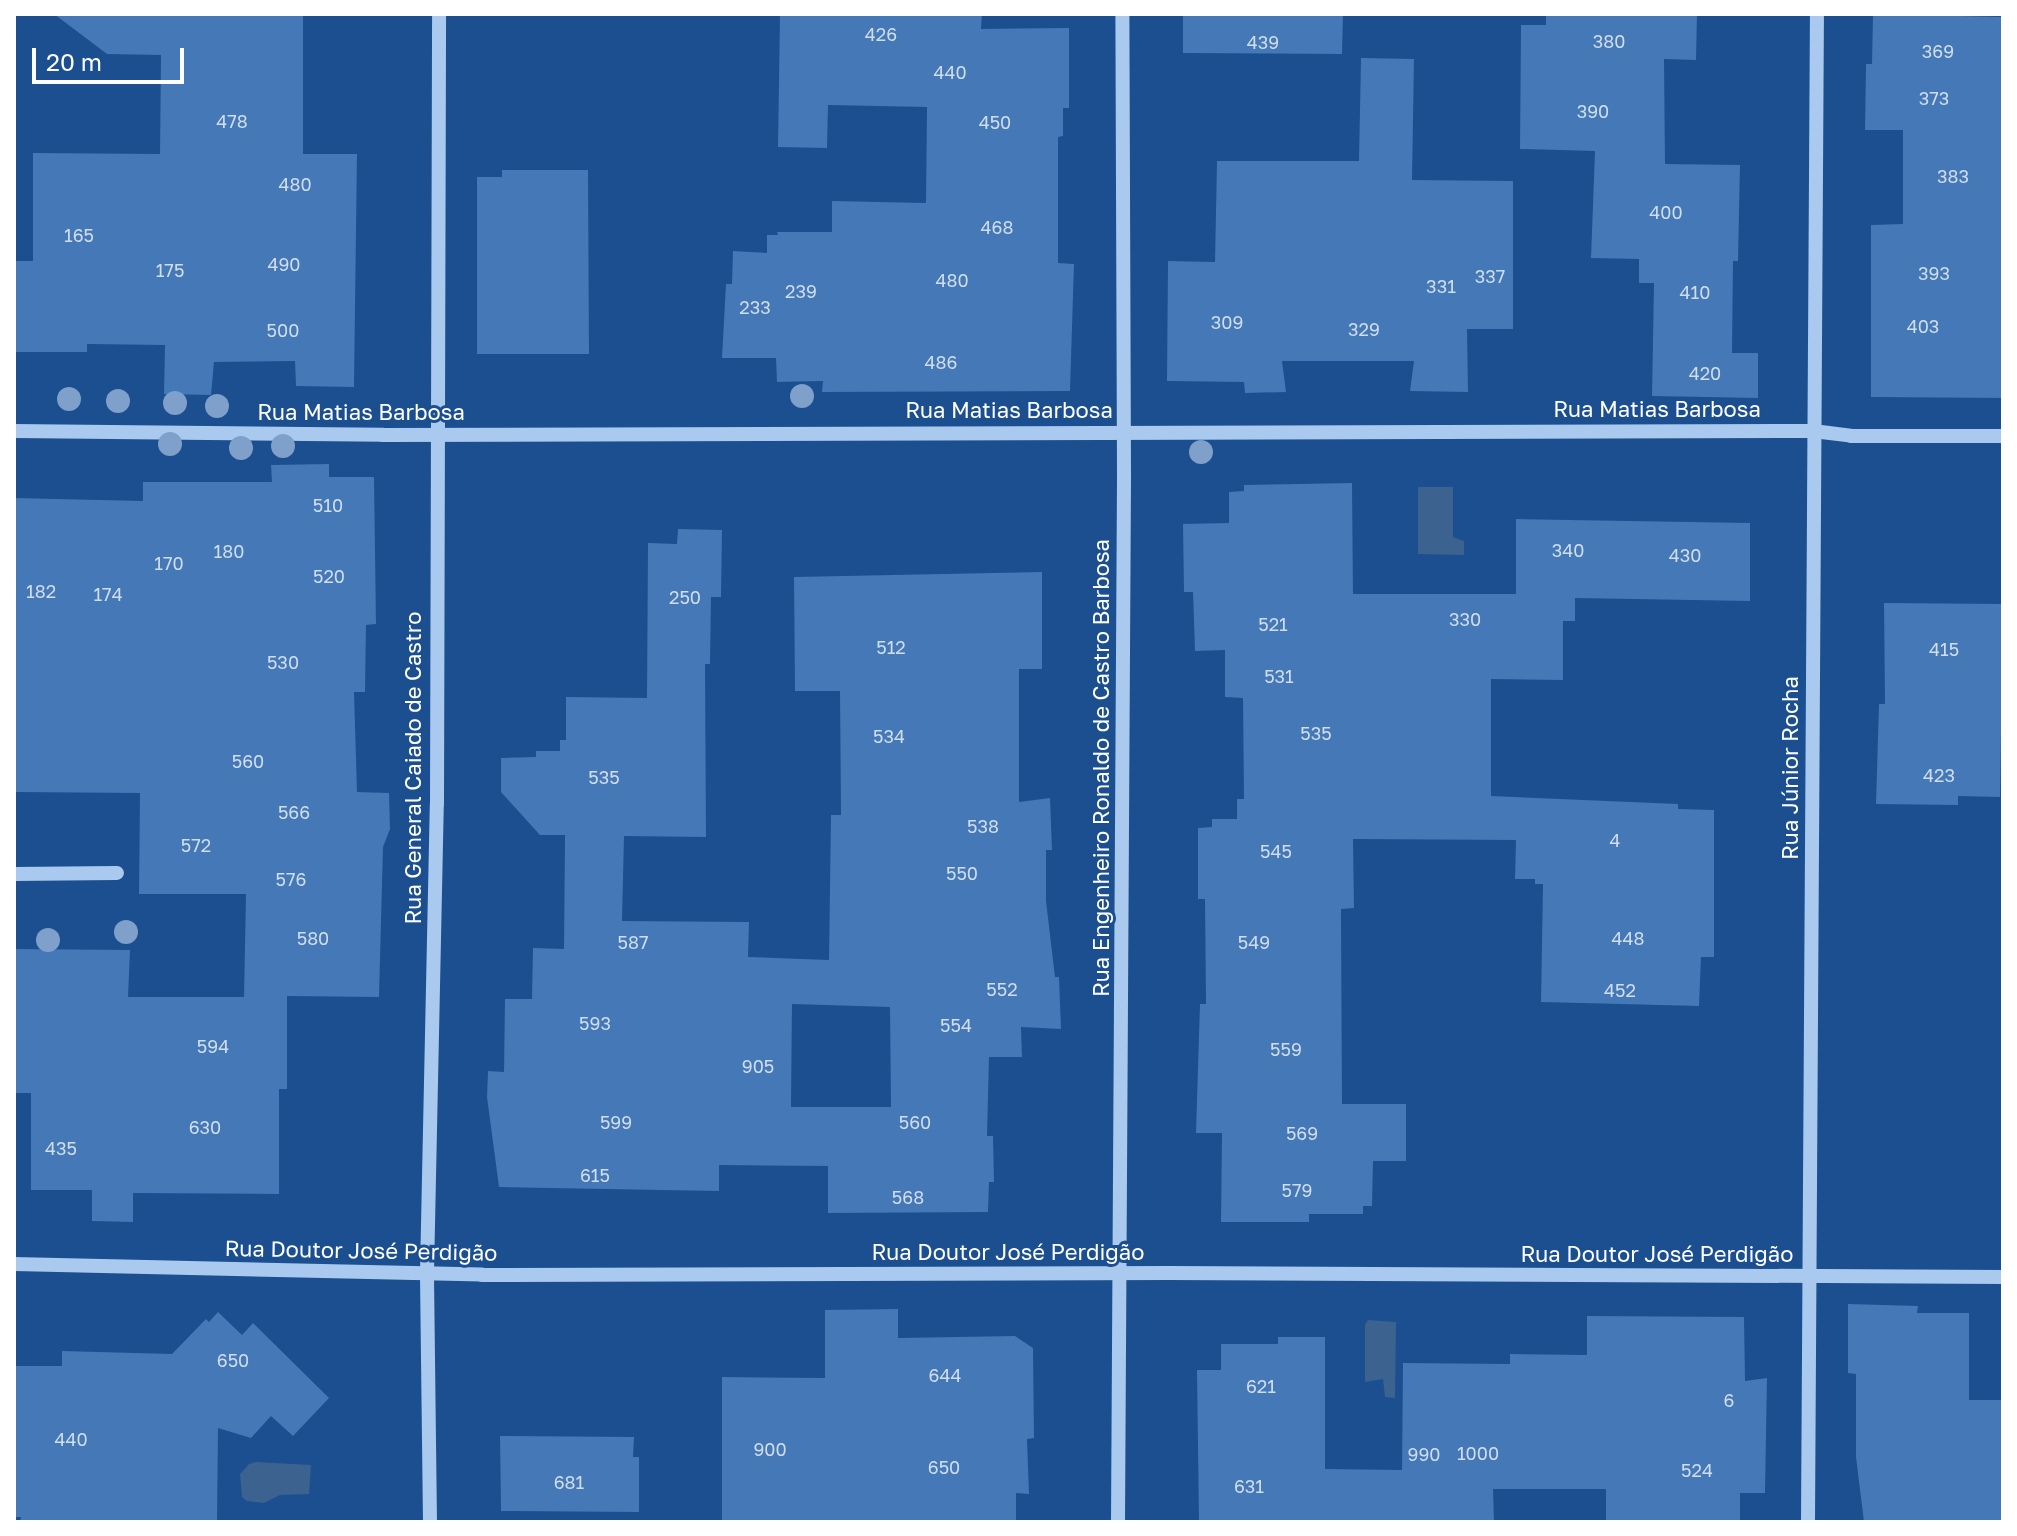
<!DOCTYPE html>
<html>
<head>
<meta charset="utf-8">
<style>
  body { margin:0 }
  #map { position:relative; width:2017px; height:1536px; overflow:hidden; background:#1b4f8f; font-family:"Golos Text",sans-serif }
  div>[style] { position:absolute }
  .water>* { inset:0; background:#3c6290 }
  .building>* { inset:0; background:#4478b7 }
  .minor>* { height:14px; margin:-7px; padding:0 7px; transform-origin:7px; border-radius:7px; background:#a9c9ee }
  .trees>* { width:24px; height:24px; margin:-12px; border-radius:50%; background:#7ea0ca }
  span { translate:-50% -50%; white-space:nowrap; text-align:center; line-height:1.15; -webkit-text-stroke:6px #1b4f8f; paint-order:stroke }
  .number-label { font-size:18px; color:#d0dded }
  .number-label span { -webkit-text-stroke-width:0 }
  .street-label { font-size:22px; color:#fff }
  .frame { position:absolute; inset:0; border:16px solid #fff; pointer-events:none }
  .scale { position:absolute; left:32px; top:48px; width:152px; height:36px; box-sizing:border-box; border:4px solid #fff; border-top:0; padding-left:10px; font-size:24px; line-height:28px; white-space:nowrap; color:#fff; -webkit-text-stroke:6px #1b4f8f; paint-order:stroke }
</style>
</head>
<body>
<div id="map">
  <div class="water">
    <i style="clip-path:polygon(1418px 487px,1453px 487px,1453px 537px,1464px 541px,1464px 555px,1418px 554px)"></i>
    <i style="clip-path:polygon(1368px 1320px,1396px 1322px,1395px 1398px,1385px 1397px,1383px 1379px,1365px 1382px,1365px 1325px)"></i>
    <i style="clip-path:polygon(256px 1462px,311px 1465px,309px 1494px,280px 1495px,264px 1503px,247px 1501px,242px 1497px,240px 1474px,249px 1464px)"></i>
  </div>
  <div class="building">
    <i style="clip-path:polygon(54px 14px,303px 14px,303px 154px,357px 154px,354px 387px,296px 386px,295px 361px,214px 362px,211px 395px,164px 394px,165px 345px,87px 344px,87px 352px,14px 352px,14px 261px,33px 261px,33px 153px,160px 154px,161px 55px,107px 54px)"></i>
    <i style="clip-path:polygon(780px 14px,982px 14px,981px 29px,1069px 28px,1069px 108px,1063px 108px,1063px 136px,1058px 137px,1058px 263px,1074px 264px,1070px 391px,822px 392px,823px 381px,777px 382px,776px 358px,722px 358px,726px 284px,732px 284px,733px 251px,767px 253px,767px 235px,778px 235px,777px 232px,832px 232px,832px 201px,926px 203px,927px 107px,828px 105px,827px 148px,778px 147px)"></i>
    <i style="clip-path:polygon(1183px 14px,1343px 14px,1342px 54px,1183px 53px)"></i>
    <i style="clip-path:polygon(1546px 14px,1697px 14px,1696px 60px,1664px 59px,1665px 164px,1740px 165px,1738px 261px,1733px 261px,1732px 353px,1758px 353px,1758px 398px,1652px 396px,1654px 283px,1639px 283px,1639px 259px,1591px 258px,1595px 151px,1520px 149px,1521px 25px,1546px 25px)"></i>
    <i style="clip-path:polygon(1873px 14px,2003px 17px,2003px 398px,1871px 397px,1871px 225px,1903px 224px,1903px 130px,1865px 130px,1866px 64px,1872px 64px)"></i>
    <i style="clip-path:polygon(1361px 58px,1414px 59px,1412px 180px,1513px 181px,1513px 329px,1467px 329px,1468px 392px,1410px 391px,1414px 361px,1282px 361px,1286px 392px,1245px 393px,1244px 382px,1167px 381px,1168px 261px,1215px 262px,1217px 161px,1359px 161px)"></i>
    <i style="clip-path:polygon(502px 170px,588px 170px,589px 354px,477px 354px,477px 177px,502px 177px)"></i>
    <i style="clip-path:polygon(329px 464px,329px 477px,374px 477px,376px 624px,366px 625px,365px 692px,354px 692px,357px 792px,389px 793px,390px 829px,383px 847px,379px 997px,287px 996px,287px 1089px,279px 1089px,279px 1194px,133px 1193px,133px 1222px,92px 1221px,92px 1190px,31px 1190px,31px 1093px,14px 1093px,14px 949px,130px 950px,128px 997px,244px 997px,246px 894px,139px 894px,140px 793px,14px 792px,14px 498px,143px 501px,143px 482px,272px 482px,271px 465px)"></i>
    <i style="clip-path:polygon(1352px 483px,1353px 594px,1516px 594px,1516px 519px,1750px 523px,1750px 601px,1575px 598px,1575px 621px,1563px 621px,1563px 680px,1491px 679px,1491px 796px,1678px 804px,1678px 809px,1714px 810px,1714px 957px,1701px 957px,1699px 1006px,1541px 1002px,1543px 884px,1535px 884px,1535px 879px,1515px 879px,1516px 840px,1353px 839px,1354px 908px,1341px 909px,1342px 1104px,1406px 1104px,1406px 1161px,1373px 1161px,1372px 1206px,1363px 1206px,1363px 1214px,1309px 1214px,1309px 1222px,1221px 1222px,1222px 1133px,1196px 1133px,1200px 1004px,1206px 1004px,1205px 899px,1198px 899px,1198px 828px,1212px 827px,1212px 819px,1237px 819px,1237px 799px,1244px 799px,1243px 698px,1225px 697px,1225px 650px,1195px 651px,1193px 592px,1184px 592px,1183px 524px,1229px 523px,1229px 492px,1244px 491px,1244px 485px)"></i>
    <i style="clip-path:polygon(evenodd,678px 529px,722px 530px,721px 597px,711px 597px,710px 664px,705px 664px,706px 837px,624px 836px,622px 921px,749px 922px,748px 957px,829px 960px,831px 815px,841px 815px,840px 691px,795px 691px,794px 577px,1042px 572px,1042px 669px,1019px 669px,1019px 802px,1050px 798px,1052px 850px,1046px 850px,1046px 901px,1055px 977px,1059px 977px,1061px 1029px,1021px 1027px,1022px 1057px,989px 1057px,987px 1136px,993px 1136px,994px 1182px,989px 1182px,988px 1212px,828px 1213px,828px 1166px,719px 1165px,719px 1191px,499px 1187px,487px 1097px,488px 1071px,504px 1072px,505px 999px,532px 999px,533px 948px,564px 949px,565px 835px,540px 835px,501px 792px,501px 758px,536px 757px,536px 751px,560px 751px,560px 740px,566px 740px,566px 697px,647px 698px,648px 543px,677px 544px,678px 529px,792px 1004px,890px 1007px,891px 1107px,791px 1107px,792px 1004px)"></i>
    <i style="clip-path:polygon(1884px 603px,2003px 604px,2000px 797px,1958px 796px,1958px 805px,1876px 804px,1879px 704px,1885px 704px)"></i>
    <i style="clip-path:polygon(1848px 1304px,1918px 1306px,1917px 1313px,1969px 1313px,1969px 1400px,2003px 1400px,2003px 1522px,1864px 1522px,1856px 1457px,1856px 1374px,1848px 1373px)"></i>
    <i style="clip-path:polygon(898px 1309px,898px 1338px,1015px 1336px,1033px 1348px,1034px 1438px,1027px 1439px,1029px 1494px,1016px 1493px,1016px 1522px,722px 1522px,722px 1377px,825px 1378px,825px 1310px)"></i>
    <i style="clip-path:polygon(218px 1312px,242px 1335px,253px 1323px,329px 1398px,293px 1436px,271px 1416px,251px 1438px,218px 1428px,217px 1522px,20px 1522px,21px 1517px,14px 1517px,14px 1366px,62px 1366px,62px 1351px,172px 1354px,206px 1319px,209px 1322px)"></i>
    <i style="clip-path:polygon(1587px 1316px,1744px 1317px,1745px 1381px,1767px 1378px,1765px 1493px,1740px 1493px,1740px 1522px,1606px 1522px,1606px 1489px,1493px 1489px,1494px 1521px,1199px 1522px,1197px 1370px,1221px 1370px,1221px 1344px,1278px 1344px,1278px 1337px,1325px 1337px,1325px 1469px,1402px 1470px,1403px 1363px,1510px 1364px,1510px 1354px,1587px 1355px)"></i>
    <i style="clip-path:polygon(500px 1436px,634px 1437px,633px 1457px,639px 1457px,639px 1512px,501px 1511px)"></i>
  </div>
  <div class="minor">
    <i style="left:14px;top:431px;width:369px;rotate:0.6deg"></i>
    <i style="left:383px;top:435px;width:1430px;rotate:-0.16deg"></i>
    <i style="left:1813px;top:431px;width:38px;rotate:7deg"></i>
    <i style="left:1851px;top:436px;width:152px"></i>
    <i style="left:14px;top:874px;width:103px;rotate:-0.6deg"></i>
    <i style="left:14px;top:1264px;width:468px;rotate:1.3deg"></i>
    <i style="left:482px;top:1275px;width:686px;rotate:-0.17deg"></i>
    <i style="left:1168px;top:1273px;width:835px;rotate:0.27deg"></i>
    <i style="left:430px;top:1522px;width:249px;rotate:-90.7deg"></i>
    <i style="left:427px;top:1273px;width:469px;rotate:-88.8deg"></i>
    <i style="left:437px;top:804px;width:790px;rotate:-89.85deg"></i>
    <i style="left:1118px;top:1522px;width:1048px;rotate:-89.67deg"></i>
    <i style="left:1124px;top:474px;width:460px;rotate:-90.2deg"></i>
    <i style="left:1808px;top:1522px;width:1508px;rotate:-89.66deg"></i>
  </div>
  <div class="trees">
    <i style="left:802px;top:396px"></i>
    <i style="left:69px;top:399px"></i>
    <i style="left:118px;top:401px"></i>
    <i style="left:175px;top:403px"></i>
    <i style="left:217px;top:406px"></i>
    <i style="left:170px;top:444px"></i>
    <i style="left:283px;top:446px"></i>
    <i style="left:241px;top:448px"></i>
    <i style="left:1201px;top:452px"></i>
    <i style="left:126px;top:932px"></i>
    <i style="left:48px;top:940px"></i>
  </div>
  <div class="number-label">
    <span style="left:881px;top:34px">426</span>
    <span style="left:1609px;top:41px">380</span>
    <span style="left:1263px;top:42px">439</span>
    <span style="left:1938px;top:51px">369</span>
    <span style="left:950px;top:72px">440</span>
    <span style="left:1934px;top:98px">373</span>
    <span style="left:1593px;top:111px">390</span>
    <span style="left:232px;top:121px">478</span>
    <span style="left:995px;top:122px">450</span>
    <span style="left:1953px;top:176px">383</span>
    <span style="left:295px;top:184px">480</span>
    <span style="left:1666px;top:212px">400</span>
    <span style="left:997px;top:227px">468</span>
    <span style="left:79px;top:235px">165</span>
    <span style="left:284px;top:264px">490</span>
    <span style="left:170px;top:270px">175</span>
    <span style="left:1934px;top:273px">393</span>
    <span style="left:1490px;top:276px">337</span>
    <span style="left:952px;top:280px">480</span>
    <span style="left:1441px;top:286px">331</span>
    <span style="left:801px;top:291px">239</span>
    <span style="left:1695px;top:292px">410</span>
    <span style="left:755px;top:307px">233</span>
    <span style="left:1227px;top:322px">309</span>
    <span style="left:1923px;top:326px">403</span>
    <span style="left:1364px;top:329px">329</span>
    <span style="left:283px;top:330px">500</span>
    <span style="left:941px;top:362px">486</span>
    <span style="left:1705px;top:373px">420</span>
    <span style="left:328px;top:505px">510</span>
    <span style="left:1568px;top:550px">340</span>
    <span style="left:229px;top:551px">180</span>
    <span style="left:1685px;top:555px">430</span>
    <span style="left:169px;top:563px">170</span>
    <span style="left:329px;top:576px">520</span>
    <span style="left:41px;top:591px">182</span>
    <span style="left:108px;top:594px">174</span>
    <span style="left:685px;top:597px">250</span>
    <span style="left:1465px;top:619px">330</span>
    <span style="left:1273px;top:624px">521</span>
    <span style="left:891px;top:647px">512</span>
    <span style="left:1944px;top:649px">415</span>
    <span style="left:283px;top:662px">530</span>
    <span style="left:1279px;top:676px">531</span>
    <span style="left:1316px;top:733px">535</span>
    <span style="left:889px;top:736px">534</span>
    <span style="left:248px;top:761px">560</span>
    <span style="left:1939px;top:775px">423</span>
    <span style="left:604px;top:777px">535</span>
    <span style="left:294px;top:812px">566</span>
    <span style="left:983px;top:826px">538</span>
    <span style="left:1615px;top:840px">4</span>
    <span style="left:196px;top:845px">572</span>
    <span style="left:1276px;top:851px">545</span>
    <span style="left:962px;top:873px">550</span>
    <span style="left:291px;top:879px">576</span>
    <span style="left:313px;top:938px">580</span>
    <span style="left:1628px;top:938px">448</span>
    <span style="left:633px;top:942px">587</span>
    <span style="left:1254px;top:942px">549</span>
    <span style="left:1002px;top:989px">552</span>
    <span style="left:1620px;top:990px">452</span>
    <span style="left:595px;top:1023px">593</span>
    <span style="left:956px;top:1025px">554</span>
    <span style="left:213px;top:1046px">594</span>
    <span style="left:1286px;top:1049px">559</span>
    <span style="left:758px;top:1066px">905</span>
    <span style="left:616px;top:1122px">599</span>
    <span style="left:915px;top:1122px">560</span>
    <span style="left:205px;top:1127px">630</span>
    <span style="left:1302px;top:1133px">569</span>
    <span style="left:61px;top:1148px">435</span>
    <span style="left:595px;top:1175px">615</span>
    <span style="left:1297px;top:1190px">579</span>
    <span style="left:908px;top:1197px">568</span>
    <span style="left:233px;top:1360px">650</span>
    <span style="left:945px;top:1375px">644</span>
    <span style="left:1261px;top:1386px">621</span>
    <span style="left:1729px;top:1400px">6</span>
    <span style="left:71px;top:1439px">440</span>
    <span style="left:770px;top:1449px">900</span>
    <span style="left:1478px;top:1453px">1000</span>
    <span style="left:1424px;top:1454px">990</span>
    <span style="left:944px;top:1467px">650</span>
    <span style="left:1697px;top:1470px">524</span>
    <span style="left:569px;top:1482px">681</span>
    <span style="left:1249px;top:1486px">631</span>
  </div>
  <div class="street-label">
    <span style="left:1657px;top:409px">Rua Matias Barbosa</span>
    <span style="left:1009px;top:410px">Rua Matias Barbosa</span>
    <span style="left:361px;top:412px">Rua Matias Barbosa</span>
    <span style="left:413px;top:768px;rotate:-90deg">Rua General Caiado de Castro</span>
    <span style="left:1101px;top:768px;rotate:-90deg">Rua Engenheiro Ronaldo de Castro Barbosa</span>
    <span style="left:1790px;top:768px;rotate:-90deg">Rua Júnior Rocha</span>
    <span style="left:361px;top:1250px;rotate:1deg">Rua Doutor José Perdigão</span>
    <span style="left:1008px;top:1252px">Rua Doutor José Perdigão</span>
    <span style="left:1657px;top:1254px">Rua Doutor José Perdigão</span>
  </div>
  <div class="frame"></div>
  <div class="scale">20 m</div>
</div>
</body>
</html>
